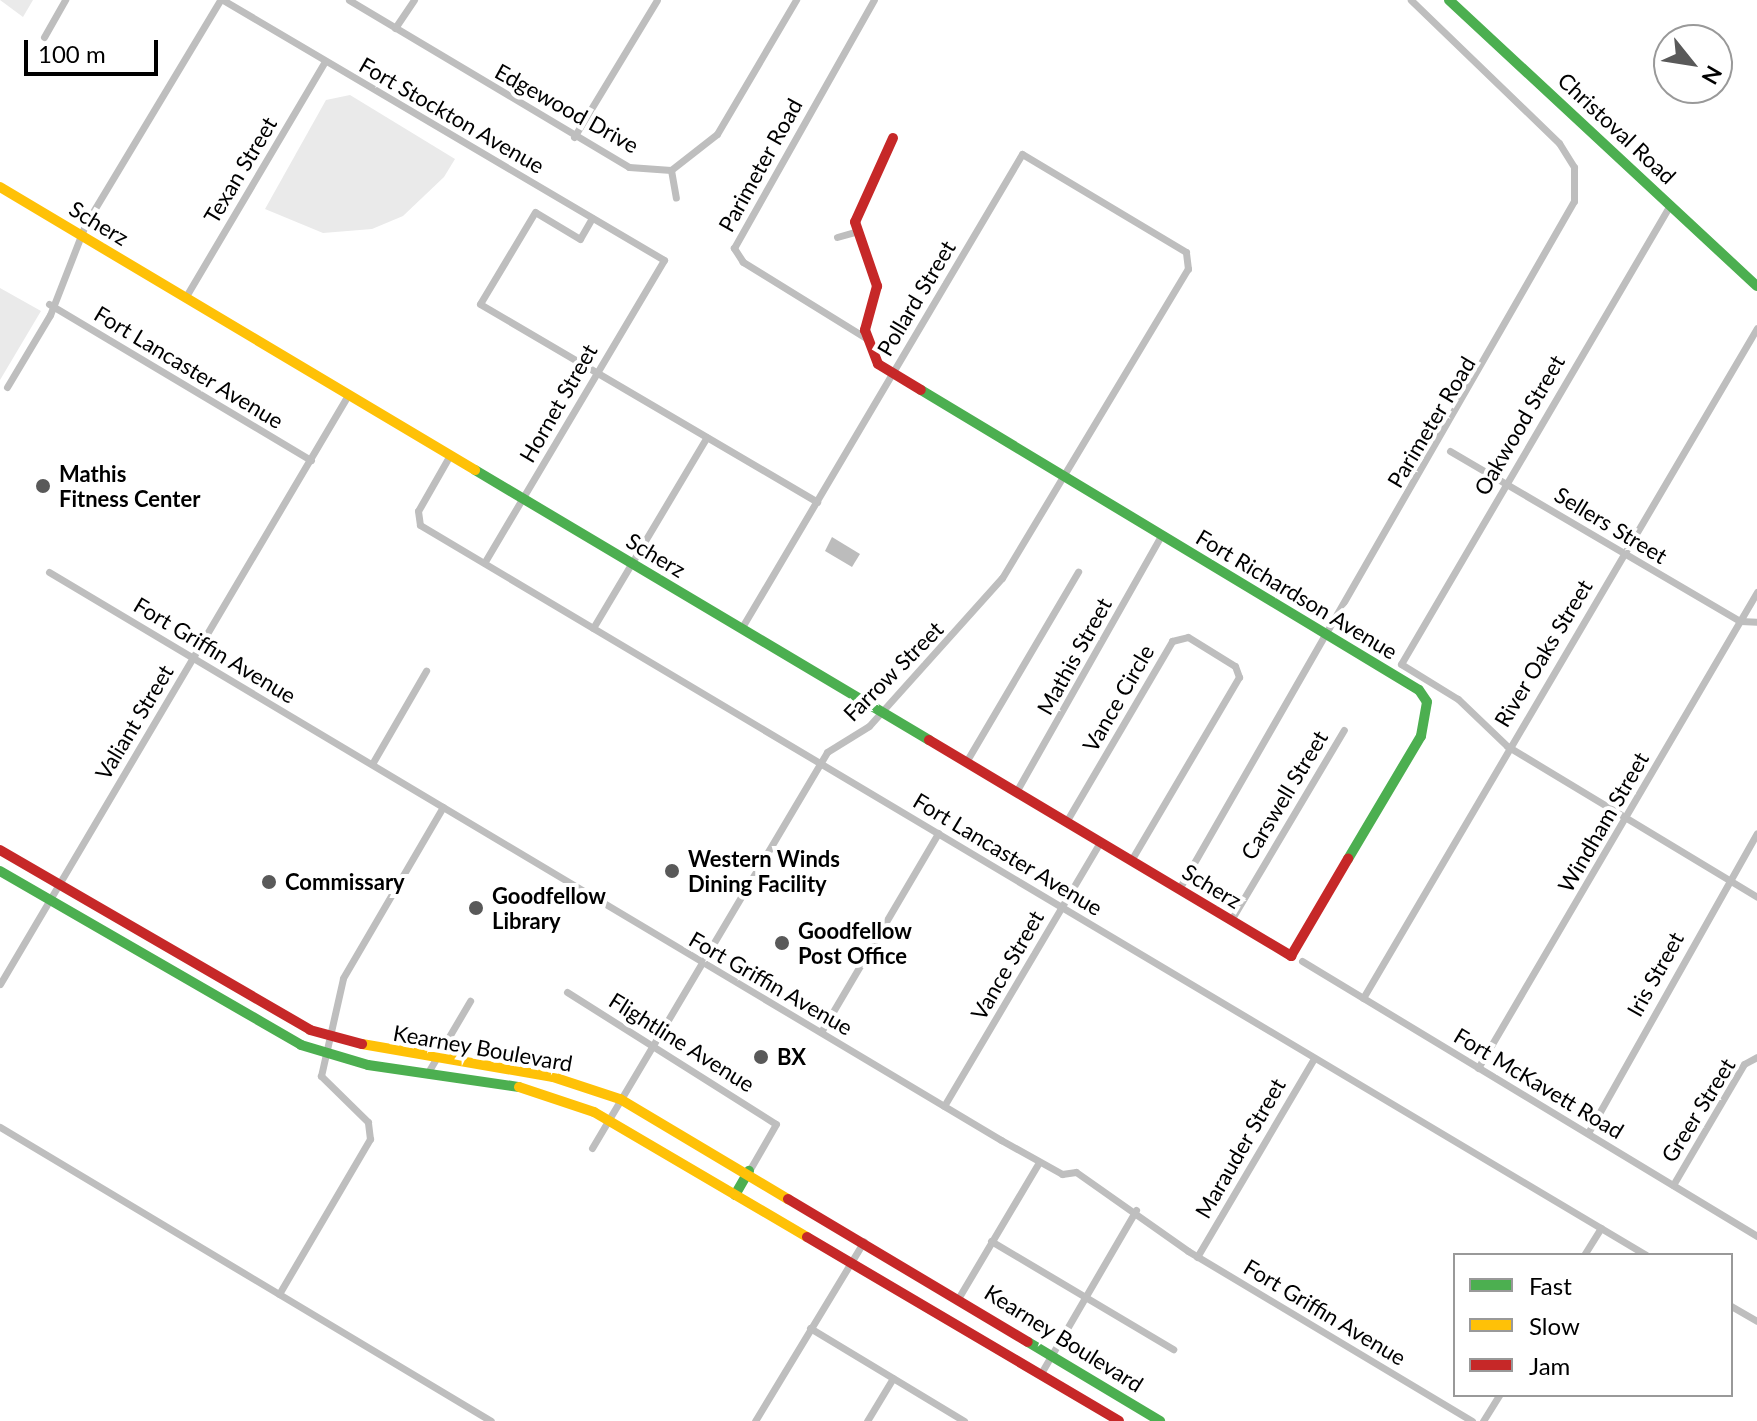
<!DOCTYPE html>
<html>
<head>
<meta charset="utf-8">
<style>
  body { margin:0 }
  #map { position:relative; width:1757px; height:1421px; overflow:hidden; background:#fff; font-family:Lato,sans-serif }
  div>[style] { position:absolute }
  .green>* { inset:0; background:#eaeaea }
  .water>* { inset:0; background:#bcbcbc }
  .street>* { height:7px; margin:-3.5px; padding:0 3.5px; transform-origin:3.5px; border-radius:3.5px; background:#bebebe }
  .fast>* { height:10px; margin:-5px; padding:0 5px; transform-origin:5px; border-radius:5px; background:#4caf50 }
  .slow>* { height:10px; margin:-5px; padding:0 5px; transform-origin:5px; border-radius:5px; background:#ffc107 }
  .jam>* { height:10px; margin:-5px; padding:0 5px; transform-origin:5px; border-radius:5px; background:#c62828 }
  .dots>* { width:22px; height:22px; translate:-50% -50%; box-sizing:border-box; border:4px solid #fff; border-radius:50% }
  span { translate:-50% -50%; white-space:nowrap; text-align:center; line-height:1.15; -webkit-text-stroke:8px #fff; paint-order:stroke }
  .street-label { font-size:22px; color:#000 }
  .poi-label { font-size:22px; color:#000; font-weight:700 }
  .left { translate:0 -50%; text-align:left }
  .legend { position:absolute; left:1453px; top:1253px; width:280px; height:144px; box-sizing:border-box; background:#fff; border:2px solid #999; margin:0; padding:10px 14px; list-style:none; font-size:24px; color:#000 }
  .legend li { display:flex; align-items:center; gap:16px; height:40px }
  .legend b { width:40px; border:2px solid #999 }
  .north { position:absolute; left:1653px; top:24px; width:80px; height:80px; box-sizing:border-box; background:#fff; border:2px solid #999; border-radius:50%; rotate:120deg; font-size:22px; font-weight:700; line-height:32px; text-align:center; color:#000 }
  .north::after { content:''; display:block; margin:auto; width:28px; height:36px; background:#595959; clip-path:polygon(50% 0,100% 100%,50% 72%,0 100%) }
  .scale { position:absolute; left:24px; top:40px; width:134px; height:36px; box-sizing:border-box; border:4px solid #000; border-top:0; padding-left:10px; font-size:24px; line-height:28px; white-space:nowrap; color:#000; -webkit-text-stroke:6px #fff; paint-order:stroke }
</style>
</head>
<body>
<div id="map">
  <div class="green">
    <i style="clip-path:polygon(0 0,33px 0,23px 17px)"></i>
    <i style="clip-path:polygon(350px 95px,455px 159px,444px 177px,403px 216px,372px 229px,323px 233px,265px 209px,326px 100px)"></i>
    <i style="clip-path:polygon(0 288px,41px 311px,0 380px)"></i>
  </div>
  <div class="water">
    <i style="clip-path:polygon(832px 537px,860px 554px,852px 567px,825px 551px)"></i>
  </div>
  <div class="street">
    <i style="left:223px;top:0;width:512px;rotate:30.52deg"></i>
    <i style="left:664px;top:260px;width:352px;rotate:120.7deg"></i>
    <i style="left:349px;top:0;width:326px;rotate:30.8deg"></i>
    <i style="left:629px;top:167px;width:42px;rotate:4.1deg"></i>
    <i style="left:671px;top:170px;width:58px;rotate:-38deg"></i>
    <i style="left:717px;top:134px;width:156px;rotate:-59.5deg"></i>
    <i style="left:395px;top:28px;width:34px;rotate:-56deg"></i>
    <i style="left:44px;top:37px;width:43px;rotate:-60.4deg"></i>
    <i style="left:574px;top:137px;width:160px;rotate:-58.8deg"></i>
    <i style="left:671px;top:170px;width:28px;rotate:80deg"></i>
    <i style="left:1670px;top:205px;width:532px;rotate:120.37deg"></i>
    <i style="left:1401px;top:664px;width:67px;rotate:31.6deg"></i>
    <i style="left:1458px;top:699px;width:68px;rotate:43.8deg"></i>
    <i style="left:1507px;top:746px;width:292px;rotate:31.1deg"></i>
    <i style="left:592px;top:218px;width:24px;rotate:120deg"></i>
    <i style="left:580px;top:239px;width:52px;rotate:-149deg"></i>
    <i style="left:535px;top:212px;width:107px;rotate:120.9deg"></i>
    <i style="left:480px;top:304px;width:391px;rotate:30.4deg"></i>
    <i style="left:837px;top:237px;width:18px;rotate:-16deg"></i>
    <i style="left:185px;top:298px;width:275px;rotate:-59.4deg"></i>
    <i style="left:49px;top:304px;width:305px;rotate:30.8deg"></i>
    <i style="left:866px;top:338px;width:145px;rotate:-148.3deg"></i>
    <i style="left:743px;top:262px;width:17px;rotate:-123deg"></i>
    <i style="left:734px;top:248px;width:285px;rotate:-60.6deg"></i>
    <i style="left:7px;top:387px;width:84px;rotate:-59.2deg"></i>
    <i style="left:50px;top:315px;width:97px;rotate:-68.7deg"></i>
    <i style="left:85px;top:225px;width:262px;rotate:-59deg"></i>
    <i style="left:1450px;top:451px;width:336px;rotate:30.4deg"></i>
    <i style="left:1740px;top:621px;width:17px;rotate:3deg"></i>
    <i style="left:450px;top:455px;width:64px;rotate:119.7deg"></i>
    <i style="left:418px;top:511px;width:14px;rotate:82deg"></i>
    <i style="left:420px;top:525px;width:1427px;rotate:30.77deg"></i>
    <i style="left:49px;top:572px;width:1109px;rotate:30.82deg"></i>
    <i style="left:1001px;top:1140px;width:70px;rotate:29.1deg"></i>
    <i style="left:1062px;top:1174px;width:14px;rotate:-8deg"></i>
    <i style="left:1076px;top:1172px;width:137px;rotate:35.2deg"></i>
    <i style="left:1188px;top:1251px;width:331px;rotate:30.9deg"></i>
    <i style="left:593px;top:628px;width:222px;rotate:-59.2deg"></i>
    <i style="left:966px;top:762px;width:221px;rotate:-59.5deg"></i>
    <i style="left:372px;top:764px;width:108px;rotate:-59.9deg"></i>
    <i style="left:1016px;top:792px;width:294px;rotate:-60.5deg"></i>
    <i style="left:1066px;top:822px;width:210px;rotate:-59.6deg"></i>
    <i style="left:1172px;top:641px;width:16px;rotate:-14deg"></i>
    <i style="left:1188px;top:637px;width:55px;rotate:31.7deg"></i>
    <i style="left:1235px;top:666px;width:12px;rotate:70deg"></i>
    <i style="left:1239px;top:677px;width:212px;rotate:120.5deg"></i>
    <i style="left:1179px;top:889px;width:793px;rotate:-60.14deg"></i>
    <i style="left:1574px;top:201px;width:34px;rotate:-90deg"></i>
    <i style="left:1574px;top:167px;width:28px;rotate:-122deg"></i>
    <i style="left:1559px;top:143px;width:206px;rotate:-136deg"></i>
    <i style="left:1231px;top:920px;width:221px;rotate:-59.3deg"></i>
    <i style="left:1302px;top:961px;width:532px;rotate:31.15deg"></i>
    <i style="left:0;top:984px;width:684px;rotate:-59.42deg"></i>
    <i style="left:567px;top:992px;width:247px;rotate:32.3deg"></i>
    <i style="left:776px;top:1124px;width:54px;rotate:119.9deg"></i>
    <i style="left:1363px;top:998px;width:777px;rotate:-59.54deg"></i>
    <i style="left:821px;top:1032px;width:231px;rotate:-59.5deg"></i>
    <i style="left:1478px;top:1068px;width:552px;rotate:-59.62deg"></i>
    <i style="left:427px;top:1074px;width:85px;rotate:-59.5deg"></i>
    <i style="left:944px;top:1106px;width:307px;rotate:-59.4deg"></i>
    <i style="left:0;top:1127px;width:572px;rotate:30.91deg"></i>
    <i style="left:1588px;top:1133px;width:344px;rotate:-60.6deg"></i>
    <i style="left:592px;top:1148px;width:460px;rotate:-59.3deg"></i>
    <i style="left:827px;top:752px;width:49px;rotate:-31.8deg"></i>
    <i style="left:869px;top:726px;width:199px;rotate:-48.1deg"></i>
    <i style="left:1002px;top:578px;width:361px;rotate:-59deg"></i>
    <i style="left:1188px;top:269px;width:17px;rotate:-97deg"></i>
    <i style="left:1186px;top:252px;width:191px;rotate:-149.1deg"></i>
    <i style="left:1022px;top:154px;width:552px;rotate:120.61deg"></i>
    <i style="left:1673px;top:1185px;width:140px;rotate:-59.6deg"></i>
    <i style="left:1744px;top:1064px;width:15px;rotate:-28deg"></i>
    <i style="left:991px;top:1241px;width:212px;rotate:30.7deg"></i>
    <i style="left:1584px;top:1255px;width:32px;rotate:-58deg"></i>
    <i style="left:1197px;top:1257px;width:231px;rotate:-59.5deg"></i>
    <i style="left:279px;top:1294px;width:180px;rotate:-59.6deg"></i>
    <i style="left:370px;top:1139px;width:17px;rotate:-97deg"></i>
    <i style="left:368px;top:1122px;width:66px;rotate:-135.6deg"></i>
    <i style="left:321px;top:1076px;width:100px;rotate:-77.3deg"></i>
    <i style="left:343px;top:978px;width:198px;rotate:-59.7deg"></i>
    <i style="left:959px;top:1297px;width:157px;rotate:-59.3deg"></i>
    <i style="left:1731px;top:1306px;width:30px;rotate:30deg"></i>
    <i style="left:810px;top:1328px;width:180px;rotate:31.1deg"></i>
    <i style="left:1040px;top:1375px;width:191px;rotate:-59.8deg"></i>
    <i style="left:755px;top:1421px;width:210px;rotate:-58.8deg"></i>
    <i style="left:867px;top:1421px;width:50px;rotate:-58.8deg"></i>
    <i style="left:1483px;top:1421px;width:31px;rotate:-58deg"></i>
  </div>
  <div class="fast">
    <i style="left:1449px;top:0;width:420px;rotate:42.9deg"></i>
    <i style="left:921px;top:390px;width:581px;rotate:31.07deg"></i>
    <i style="left:1419px;top:690px;width:14px;rotate:56deg"></i>
    <i style="left:1427px;top:702px;width:35px;rotate:100deg"></i>
    <i style="left:1421px;top:736px;width:143px;rotate:120.7deg"></i>
    <i style="left:475px;top:470px;width:528px;rotate:30.74deg"></i>
    <i style="left:0;top:871px;width:348px;rotate:30deg"></i>
    <i style="left:301px;top:1045px;width:70px;rotate:16.6deg"></i>
    <i style="left:368px;top:1065px;width:153px;rotate:8.3deg"></i>
    <i style="left:735px;top:1195px;width:28px;rotate:-60deg"></i>
    <i style="left:1028px;top:1342px;width:154px;rotate:30.9deg"></i>
  </div>
  <div class="slow">
    <i style="left:0;top:187px;width:553px;rotate:30.79deg"></i>
    <i style="left:362px;top:1044px;width:194px;rotate:9.8deg"></i>
    <i style="left:553px;top:1077px;width:71px;rotate:18.2deg"></i>
    <i style="left:620px;top:1099px;width:196px;rotate:30.8deg"></i>
    <i style="left:519px;top:1087px;width:79px;rotate:18.4deg"></i>
    <i style="left:594px;top:1112px;width:247px;rotate:30.4deg"></i>
  </div>
  <div class="jam">
    <i style="left:893px;top:138px;width:92px;rotate:114.3deg"></i>
    <i style="left:855px;top:222px;width:68px;rotate:71deg"></i>
    <i style="left:877px;top:286px;width:46px;rotate:105.3deg"></i>
    <i style="left:865px;top:330px;width:36px;rotate:69deg"></i>
    <i style="left:878px;top:364px;width:50px;rotate:31.2deg"></i>
    <i style="left:929px;top:740px;width:422px;rotate:30.8deg"></i>
    <i style="left:1291px;top:956px;width:113px;rotate:-59.6deg"></i>
    <i style="left:0;top:850px;width:358px;rotate:30.1deg"></i>
    <i style="left:310px;top:1030px;width:54px;rotate:15.1deg"></i>
    <i style="left:788px;top:1199px;width:279px;rotate:30.8deg"></i>
    <i style="left:807px;top:1237px;width:362px;rotate:30.5deg"></i>
  </div>
  <div class="dots">
    <i style="left:43px;top:486px;background:#595959"></i>
    <i style="left:672px;top:871px;background:#595959"></i>
    <i style="left:269px;top:882px;background:#595959"></i>
    <i style="left:476px;top:908px;background:#595959"></i>
    <i style="left:782px;top:943px;background:#595959"></i>
    <i style="left:761px;top:1057px;background:#595959"></i>
  </div>
  <div class="street-label">
    <span style="left:567px;top:108px;rotate:29deg">Edgewood Drive</span>
    <span style="left:452px;top:115px;rotate:30deg">Fort Stockton Avenue</span>
    <span style="left:1617px;top:128px;rotate:43deg">Christoval Road</span>
    <span style="left:760px;top:165px;rotate:-61deg">Parimeter Road</span>
    <span style="left:240px;top:170px;rotate:-59deg">Texan Street</span>
    <span style="left:99px;top:223px;rotate:31deg">Scherz</span>
    <span style="left:916px;top:298px;rotate:-59deg">Pollard Street</span>
    <span style="left:189px;top:367px;rotate:31deg">Fort Lancaster Avenue</span>
    <span style="left:558px;top:403px;rotate:-60deg">Hornet Street</span>
    <span style="left:1431px;top:422px;rotate:-59deg">Parimeter Road</span>
    <span style="left:1519px;top:425px;rotate:-60deg">Oakwood Street</span>
    <span style="left:1611px;top:525px;rotate:31deg">Sellers Street</span>
    <span style="left:656px;top:555px;rotate:31deg">Scherz</span>
    <span style="left:1297px;top:594px;rotate:31deg">Fort Richardson Avenue</span>
    <span style="left:215px;top:650px;rotate:31deg">Fort Griffin Avenue</span>
    <span style="left:1543px;top:653px;rotate:-59deg">River Oaks Street</span>
    <span style="left:1074px;top:656px;rotate:-61deg">Mathis Street</span>
    <span style="left:893px;top:671px;rotate:-45deg">Farrow Street</span>
    <span style="left:1118px;top:698px;rotate:-60deg">Vance Circle</span>
    <span style="left:134px;top:722px;rotate:-59deg">Valiant Street</span>
    <span style="left:1284px;top:795px;rotate:-59deg">Carswell Street</span>
    <span style="left:1603px;top:822px;rotate:-60deg">Windham Street</span>
    <span style="left:1008px;top:854px;rotate:31deg">Fort Lancaster Avenue</span>
    <span style="left:1212px;top:886px;rotate:31deg">Scherz</span>
    <span style="left:1007px;top:965px;rotate:-60deg">Vance Street</span>
    <span style="left:1655px;top:974px;rotate:-61deg">Iris Street</span>
    <span style="left:771px;top:983px;rotate:30deg">Fort Griffin Avenue</span>
    <span style="left:682px;top:1042px;rotate:32deg">Flightline Avenue</span>
    <span style="left:483px;top:1048px;rotate:10deg">Kearney Boulevard</span>
    <span style="left:1539px;top:1083px;rotate:31deg">Fort McKavett Road</span>
    <span style="left:1698px;top:1110px;rotate:-58deg">Greer Street</span>
    <span style="left:1240px;top:1148px;rotate:-60deg">Marauder Street</span>
    <span style="left:1325px;top:1312px;rotate:31deg">Fort Griffin Avenue</span>
    <span style="left:1064px;top:1338px;rotate:32deg">Kearney Boulevard</span>
  </div>
  <div class="poi-label">
    <span class="left" style="left:59px;top:486px">Mathis<br>Fitness Center</span>
    <span class="left" style="left:688px;top:871px">Western Winds<br>Dining Facility</span>
    <span class="left" style="left:285px;top:882px">Commissary</span>
    <span class="left" style="left:492px;top:908px">Goodfellow<br>Library</span>
    <span class="left" style="left:798px;top:943px">Goodfellow<br>Post Office</span>
    <span class="left" style="left:777px;top:1057px">BX</span>
  </div>
  <ul class="legend">
  <li><b style="height:10px;background:#4caf50"></b>Fast</li>
  <li><b style="height:10px;background:#ffc107"></b>Slow</li>
  <li><b style="height:10px;background:#c62828"></b>Jam</li>
  </ul>
  <div class="north">N</div>
  <div class="scale">100 m</div>
</div>
</body>
</html>
